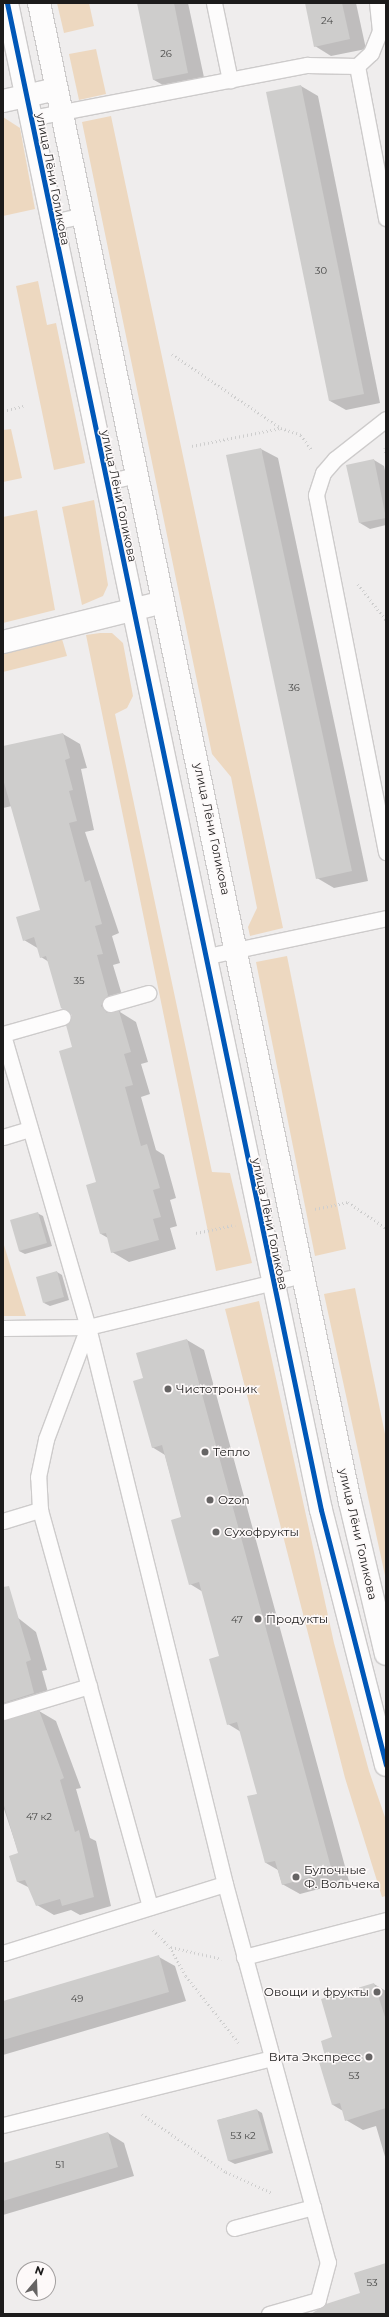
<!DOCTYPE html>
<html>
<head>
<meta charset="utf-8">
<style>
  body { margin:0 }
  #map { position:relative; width:389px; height:2317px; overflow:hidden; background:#efeded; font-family:Montserrat,sans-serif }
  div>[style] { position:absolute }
  .green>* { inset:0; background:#edd8c0 }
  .shadow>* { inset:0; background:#0003 }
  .building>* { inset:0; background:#cecdcc }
  .path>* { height:2.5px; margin-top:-1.25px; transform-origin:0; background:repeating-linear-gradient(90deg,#cecece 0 1px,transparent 0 4px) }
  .roads { filter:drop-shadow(1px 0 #cdcbcb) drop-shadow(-1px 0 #cdcbcb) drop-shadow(0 1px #cdcbcb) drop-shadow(0 -1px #cdcbcb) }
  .lane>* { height:15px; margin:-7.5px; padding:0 7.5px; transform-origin:7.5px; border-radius:7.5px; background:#fdfcfc }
  .street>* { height:22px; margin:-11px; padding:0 11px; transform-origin:11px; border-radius:11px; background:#fdfcfc }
  .secondary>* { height:22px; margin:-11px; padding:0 11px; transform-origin:11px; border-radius:11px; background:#fdfcfc }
  .cycleway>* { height:5px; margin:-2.5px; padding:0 2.5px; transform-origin:2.5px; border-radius:2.5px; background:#0057b8 }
  .dots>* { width:11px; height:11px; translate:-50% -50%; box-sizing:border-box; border:2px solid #fdf9f9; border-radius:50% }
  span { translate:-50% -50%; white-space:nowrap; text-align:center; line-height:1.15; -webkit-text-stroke:3px #fdf9f9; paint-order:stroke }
  .number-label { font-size:10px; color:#484847 }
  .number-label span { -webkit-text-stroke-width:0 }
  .street-label { font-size:12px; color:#1c1b1b }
  .poi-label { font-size:12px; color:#1c1b1b }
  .left { translate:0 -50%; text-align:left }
  .right { translate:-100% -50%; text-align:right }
  .frame { position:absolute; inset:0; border:4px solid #1c1b1b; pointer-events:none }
  .north { position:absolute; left:16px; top:2261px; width:40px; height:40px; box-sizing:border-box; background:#fdf9f9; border:1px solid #a3a0a0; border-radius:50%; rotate:19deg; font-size:11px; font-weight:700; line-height:16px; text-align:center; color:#1c1b1b }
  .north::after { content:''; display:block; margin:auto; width:14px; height:18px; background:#666464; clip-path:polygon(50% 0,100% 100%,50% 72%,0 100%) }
</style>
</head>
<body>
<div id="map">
  <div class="green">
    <i style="clip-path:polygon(57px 3px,89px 3px,94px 26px,64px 33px)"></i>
    <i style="clip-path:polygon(96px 49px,106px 94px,79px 100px,69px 54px)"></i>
    <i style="clip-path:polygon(111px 116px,283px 928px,250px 936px,248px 927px,257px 908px,231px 777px,212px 754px,82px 122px)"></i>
    <i style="clip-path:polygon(3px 117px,20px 128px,35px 209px,3px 216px)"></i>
    <i style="clip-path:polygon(38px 281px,47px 325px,56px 323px,85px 463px,54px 470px,16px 286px)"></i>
    <i style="clip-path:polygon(11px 429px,22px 478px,3px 482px,3px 430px)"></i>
    <i style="clip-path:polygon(94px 500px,108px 585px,103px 596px,82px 605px,62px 507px)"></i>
    <i style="clip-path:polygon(37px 510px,55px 610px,3px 623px,3px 517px)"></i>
    <i style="clip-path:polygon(100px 633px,112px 633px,123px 643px,133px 696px,127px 708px,115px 714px,212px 1172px,230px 1173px,252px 1263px,216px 1271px,86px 635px)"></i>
    <i style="clip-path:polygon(62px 639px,67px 656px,3px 672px,3px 653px)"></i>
    <i style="clip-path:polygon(287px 956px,346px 1249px,315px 1256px,256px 962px)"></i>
    <i style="clip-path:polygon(3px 1242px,26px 1316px,3px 1316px)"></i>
    <i style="clip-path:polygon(355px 1288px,386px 1439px,386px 1580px,324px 1294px)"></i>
    <i style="clip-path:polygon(259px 1301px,334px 1643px,369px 1771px,386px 1820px,386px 1896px,382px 1897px,345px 1778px,225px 1309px)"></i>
  </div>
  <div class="shadow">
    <i style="clip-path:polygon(138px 3px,188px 3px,205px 82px,170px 89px,154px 80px)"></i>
    <i style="clip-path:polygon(306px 3px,356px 3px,366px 49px,331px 56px,315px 46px)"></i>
    <i style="clip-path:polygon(301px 86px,318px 96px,380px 403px,346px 410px,330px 401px)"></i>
    <i style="clip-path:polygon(261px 449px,278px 458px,368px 881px,334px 888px,317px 878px)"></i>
    <i style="clip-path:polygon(374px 460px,384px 466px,386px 475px,386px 525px,370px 529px,360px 523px)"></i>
    <i style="clip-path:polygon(63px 734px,80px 744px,87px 768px,81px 769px,94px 830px,85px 832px,119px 933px,112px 936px,120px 963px,113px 965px,125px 1005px,120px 1012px,136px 1022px,148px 1062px,141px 1064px,150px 1094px,141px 1097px,156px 1150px,164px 1155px,176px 1198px,170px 1200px,177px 1226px,170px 1228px,176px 1249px,129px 1262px,112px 1252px,108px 1238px,101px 1234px,98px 1183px,73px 1048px,73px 1015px,49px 962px,41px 957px,39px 949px,24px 940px,41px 911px,12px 806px,3px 808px,3px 747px)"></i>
    <i style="clip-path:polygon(37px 1213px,43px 1216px,52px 1246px,25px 1254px,19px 1251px)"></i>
    <i style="clip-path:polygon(57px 1272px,62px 1275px,69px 1300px,50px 1306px,44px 1303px)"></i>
    <i style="clip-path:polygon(187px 1340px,204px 1350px,349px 1881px,300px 1894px,282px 1884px,278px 1870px,266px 1863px,258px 1794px,241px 1732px,228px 1724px,220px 1657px,203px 1592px,190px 1584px,182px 1518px,165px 1455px,152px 1447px,144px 1379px)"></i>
    <i style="clip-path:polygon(8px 1610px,36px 1632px,47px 1670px,42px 1671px,51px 1703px,17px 1713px,14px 1719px,39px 1711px,56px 1721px,81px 1788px,76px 1789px,90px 1838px,96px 1841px,111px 1906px,80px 1915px,71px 1910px,54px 1915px,37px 1905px,30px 1888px,18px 1882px,19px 1854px,3px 1806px,3px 1611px)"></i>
    <i style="clip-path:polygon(159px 1957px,175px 1966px,186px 2001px,3px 2055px,3px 2002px)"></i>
    <i style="clip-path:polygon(374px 1984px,386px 1991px,386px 2160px,376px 2126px,363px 2130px,346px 2120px,343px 2111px,333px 2105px,328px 2061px,334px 2038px)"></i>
    <i style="clip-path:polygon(257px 2110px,262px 2113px,273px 2153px,235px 2164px,229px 2161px,218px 2120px)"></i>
    <i style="clip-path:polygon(108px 2133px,124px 2143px,134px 2176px,3px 2215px,3px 2164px)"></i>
  </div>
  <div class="building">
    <i style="clip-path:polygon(137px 3px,174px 3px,188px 73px,153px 80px)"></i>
    <i style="clip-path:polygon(305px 3px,342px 3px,350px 39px,314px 47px)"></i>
    <i style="clip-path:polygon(301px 85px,364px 394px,329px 401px,266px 92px)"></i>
    <i style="clip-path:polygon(261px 448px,352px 871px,316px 879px,226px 455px)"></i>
    <i style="clip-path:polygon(374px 459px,386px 518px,359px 523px,346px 465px)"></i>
    <i style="clip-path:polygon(63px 733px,70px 758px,65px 760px,73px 790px,69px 791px,77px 821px,69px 823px,85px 882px,90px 880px,102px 924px,95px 926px,103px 954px,97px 955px,108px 995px,101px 1006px,107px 1013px,119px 1011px,131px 1052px,124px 1054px,133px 1085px,125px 1087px,141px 1146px,147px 1144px,160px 1188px,153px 1190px,161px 1217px,153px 1219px,159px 1240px,111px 1253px,106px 1233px,100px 1234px,86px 1185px,96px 1182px,59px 1051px,72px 1047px,66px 1025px,72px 1015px,61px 1008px,46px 956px,40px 958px,34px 937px,23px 941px,16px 917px,40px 910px,3px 779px,3px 746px)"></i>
    <i style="clip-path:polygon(38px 1212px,47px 1243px,19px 1251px,10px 1220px)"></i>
    <i style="clip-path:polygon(57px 1271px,64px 1297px,43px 1303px,36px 1277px)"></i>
    <i style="clip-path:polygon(187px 1339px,332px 1871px,282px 1885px,275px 1861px,265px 1863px,247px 1796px,257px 1794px,237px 1722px,227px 1725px,209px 1659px,219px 1656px,199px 1582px,189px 1585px,171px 1520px,181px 1517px,162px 1445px,152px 1448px,133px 1381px,143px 1378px,136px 1353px)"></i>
    <i style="clip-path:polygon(9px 1586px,31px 1660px,26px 1662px,34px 1693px,3px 1703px,3px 1587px)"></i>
    <i style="clip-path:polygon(39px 1710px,64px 1778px,60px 1780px,75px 1832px,79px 1830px,94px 1897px,62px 1906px,60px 1899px,36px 1906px,25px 1880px,17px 1882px,9px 1856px,18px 1853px,3px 1802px,3px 1721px)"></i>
    <i style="clip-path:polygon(159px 1955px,169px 1992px,3px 2040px,3px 2001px)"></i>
    <i style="clip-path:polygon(374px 1983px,386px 2020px,386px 2108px,345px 2121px,340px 2103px,332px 2105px,319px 2062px,326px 2060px,321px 2041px,332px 2037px,321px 1999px)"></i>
    <i style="clip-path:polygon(257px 2109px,269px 2150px,228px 2161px,217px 2120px)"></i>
    <i style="clip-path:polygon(108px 2132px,118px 2167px,3px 2201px,3px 2163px)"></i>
    <i style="clip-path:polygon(386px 2263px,386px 2314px,311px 2314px,326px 2304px,360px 2293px,354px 2273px)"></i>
  </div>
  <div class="path">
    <i style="left:3px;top:320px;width:3px"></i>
    <i style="left:172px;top:354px;width:132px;rotate:34.2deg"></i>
    <i style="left:3px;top:411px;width:21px;rotate:-14deg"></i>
    <i style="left:192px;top:446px;width:91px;rotate:-11.4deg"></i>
    <i style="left:281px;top:428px;width:21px;rotate:19deg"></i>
    <i style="left:301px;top:435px;width:19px;rotate:54deg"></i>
    <i style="left:385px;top:448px;width:7px;rotate:82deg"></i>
    <i style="left:358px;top:584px;width:46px;rotate:52.1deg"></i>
    <i style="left:315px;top:1209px;width:34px;rotate:-12deg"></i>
    <i style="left:348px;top:1202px;width:46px;rotate:34.4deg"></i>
    <i style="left:196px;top:1233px;width:40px;rotate:-12deg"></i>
    <i style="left:153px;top:1930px;width:24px;rotate:45deg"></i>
    <i style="left:170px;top:1947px;width:33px;rotate:61deg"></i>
    <i style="left:186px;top:1976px;width:85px;rotate:51.7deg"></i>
    <i style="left:171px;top:1947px;width:52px;rotate:13.2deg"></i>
    <i style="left:142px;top:2114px;width:102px;rotate:34.6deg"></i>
    <i style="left:226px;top:2172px;width:51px;rotate:24.5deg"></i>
  </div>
  <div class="roads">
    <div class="lane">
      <i style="left:214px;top:3px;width:79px;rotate:78.3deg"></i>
      <i style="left:357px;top:66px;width:19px;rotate:-43deg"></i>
      <i style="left:371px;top:53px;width:24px;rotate:-68deg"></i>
      <i style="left:380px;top:31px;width:28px;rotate:-96deg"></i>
      <i style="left:31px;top:118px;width:281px;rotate:-10.9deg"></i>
      <i style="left:307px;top:65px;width:50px;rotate:1.1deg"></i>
      <i style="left:357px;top:66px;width:155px;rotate:79.2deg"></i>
      <i style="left:52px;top:222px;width:33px;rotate:-12deg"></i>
      <i style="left:386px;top:419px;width:65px;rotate:141.9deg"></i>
      <i style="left:335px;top:459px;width:18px;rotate:131deg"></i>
      <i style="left:323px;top:473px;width:23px;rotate:108deg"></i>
      <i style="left:316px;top:495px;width:364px;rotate:78.9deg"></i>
      <i style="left:106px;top:482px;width:32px;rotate:-13deg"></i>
      <i style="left:203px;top:957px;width:187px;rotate:-12deg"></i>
      <i style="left:110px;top:1004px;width:40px;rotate:-16deg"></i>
      <i style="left:3px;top:1034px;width:62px;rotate:-15.8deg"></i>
      <i style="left:3px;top:1035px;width:304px;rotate:73.8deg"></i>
      <i style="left:88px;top:1327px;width:574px;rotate:76.18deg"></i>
      <i style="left:225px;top:1884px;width:392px;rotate:74.8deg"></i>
      <i style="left:328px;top:2262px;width:39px;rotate:105deg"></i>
      <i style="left:318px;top:2300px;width:51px;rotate:164.1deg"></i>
      <i style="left:3px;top:1137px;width:28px;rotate:-17deg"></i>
      <i style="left:3px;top:1328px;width:85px;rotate:-0.7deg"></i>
      <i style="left:88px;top:1327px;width:221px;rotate:-13.6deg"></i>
      <i style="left:40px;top:1510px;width:412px;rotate:74.5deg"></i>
      <i style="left:3px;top:1521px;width:39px;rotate:-17deg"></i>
      <i style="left:40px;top:1510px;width:33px;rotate:-93deg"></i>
      <i style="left:38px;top:1477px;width:39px;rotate:-78deg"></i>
      <i style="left:46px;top:1439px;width:120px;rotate:-69.4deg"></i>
      <i style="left:3px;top:1712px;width:90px;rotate:-16.8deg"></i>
      <i style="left:3px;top:1953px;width:232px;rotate:-17.3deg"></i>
      <i style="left:244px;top:1957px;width:147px;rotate:-14.6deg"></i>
      <i style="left:3px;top:2125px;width:277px;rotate:-14deg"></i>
      <i style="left:234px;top:2228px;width:82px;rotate:-14.9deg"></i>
    </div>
    <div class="street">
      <i style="left:3px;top:101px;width:55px;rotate:-12.5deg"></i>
      <i style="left:3px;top:642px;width:165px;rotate:-14deg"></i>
    </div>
    <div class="secondary">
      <i style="left:7px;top:3px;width:1539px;rotate:78.23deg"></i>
      <i style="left:321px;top:1510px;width:263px;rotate:75.7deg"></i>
      <i style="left:39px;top:3px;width:1531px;rotate:78.28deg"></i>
      <i style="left:350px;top:1502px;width:156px;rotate:76.7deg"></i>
    </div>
  </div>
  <div class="cycleway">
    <i style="left:7px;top:3px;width:1539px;rotate:78.23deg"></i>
    <i style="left:321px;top:1510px;width:263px;rotate:75.7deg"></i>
  </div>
  <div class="dots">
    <i style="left:168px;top:1389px;background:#666464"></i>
    <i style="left:205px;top:1452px;background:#666464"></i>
    <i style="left:210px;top:1500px;background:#666464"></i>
    <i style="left:216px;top:1532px;background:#666464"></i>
    <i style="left:258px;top:1619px;background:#666464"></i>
    <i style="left:296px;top:1877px;background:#666464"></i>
    <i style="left:377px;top:1992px;background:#666464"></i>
    <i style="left:369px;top:2057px;background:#666464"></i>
  </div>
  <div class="number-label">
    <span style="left:327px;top:21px">24</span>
    <span style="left:166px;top:54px">26</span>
    <span style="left:321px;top:271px">30</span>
    <span style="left:294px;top:688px">36</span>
    <span style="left:79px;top:981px">35</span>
    <span style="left:237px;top:1620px">47</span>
    <span style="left:39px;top:1817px">47 к2</span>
    <span style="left:77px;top:1999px">49</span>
    <span style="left:354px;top:2076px">53</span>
    <span style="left:243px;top:2136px">53 к2</span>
    <span style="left:60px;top:2165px">51</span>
    <span style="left:372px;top:2283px">53</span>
  </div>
  <div class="street-label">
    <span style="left:53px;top:179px;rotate:79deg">улица Лёни Голикова</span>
    <span style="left:119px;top:496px;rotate:78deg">улица Лёни Голикова</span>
    <span style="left:212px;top:829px;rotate:78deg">улица Лёни Голикова</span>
    <span style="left:270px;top:1224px;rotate:78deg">улица Лёни Голикова</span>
    <span style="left:358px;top:1534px;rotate:77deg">улица Лёни Голикова</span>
  </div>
  <div class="poi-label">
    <span class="left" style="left:176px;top:1389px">Чистотроник</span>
    <span class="left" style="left:213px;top:1452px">Тепло</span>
    <span class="left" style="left:218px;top:1500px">Ozon</span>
    <span class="left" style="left:224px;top:1532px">Сухофрукты</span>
    <span class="left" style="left:266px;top:1619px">Продукты</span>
    <span class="left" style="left:304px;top:1877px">Булочные<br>Ф. Вольчека</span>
    <span class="right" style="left:369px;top:1992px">Овощи и фрукты</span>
    <span class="right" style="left:361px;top:2057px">Вита Экспресс</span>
  </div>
  <div class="frame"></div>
  <div class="north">N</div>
</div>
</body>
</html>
